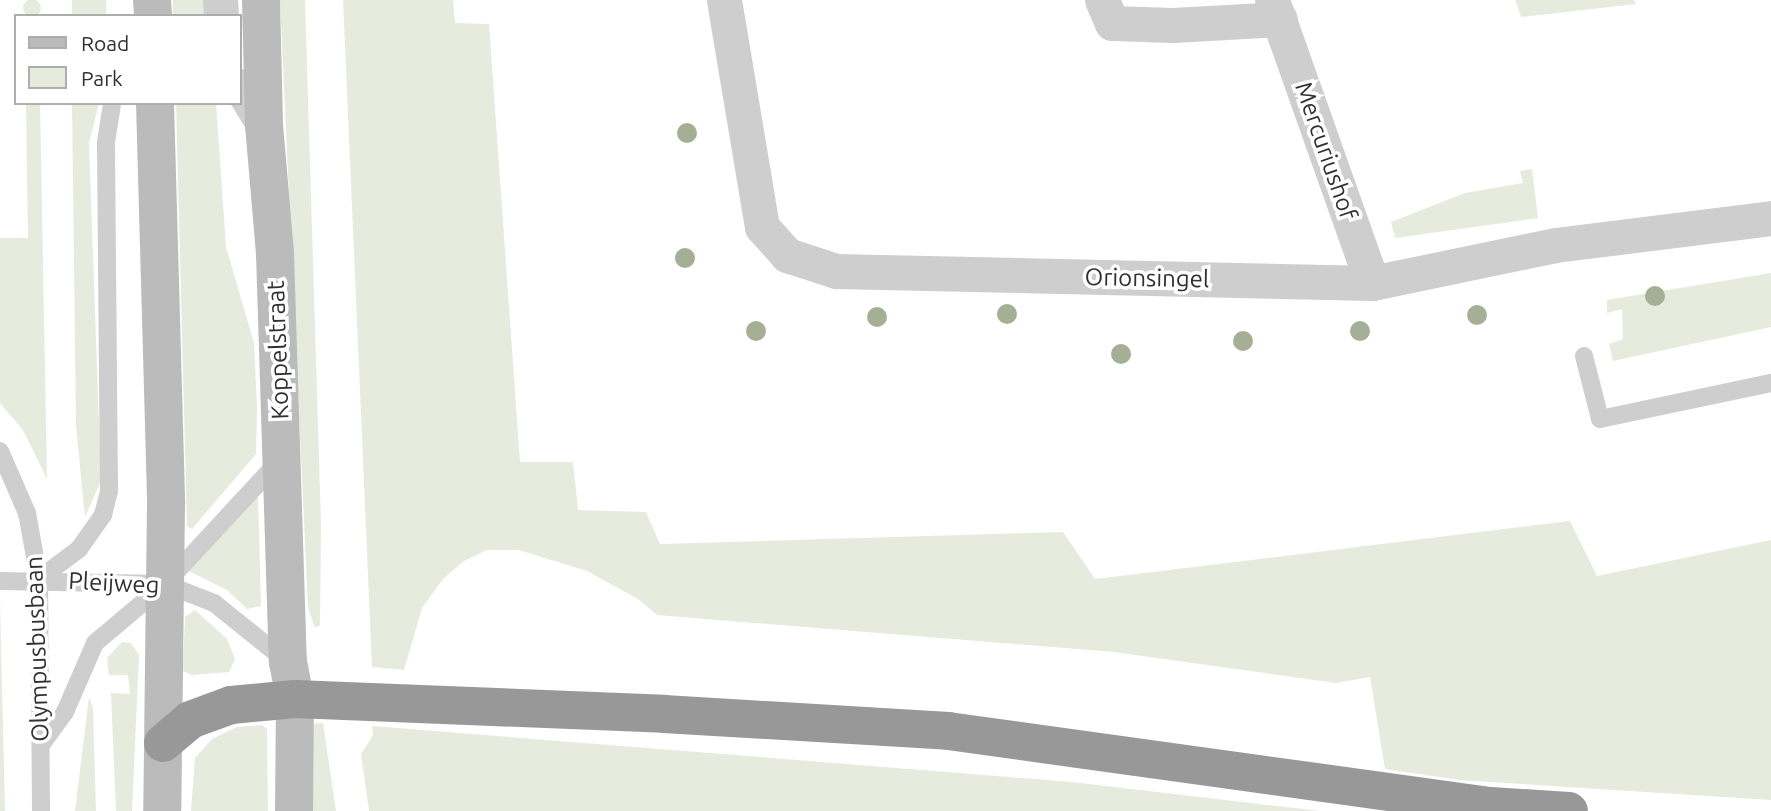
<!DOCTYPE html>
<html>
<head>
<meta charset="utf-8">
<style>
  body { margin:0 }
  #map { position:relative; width:1771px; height:811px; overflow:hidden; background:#fff; font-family:Ubuntu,sans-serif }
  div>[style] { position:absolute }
  .green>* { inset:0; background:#e6ebdd }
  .round { border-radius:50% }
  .lane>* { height:18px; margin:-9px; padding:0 9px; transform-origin:9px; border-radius:9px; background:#cecece }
  .street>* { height:35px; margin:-17.5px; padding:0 17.5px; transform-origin:17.5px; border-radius:17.5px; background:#cecece }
  .secondary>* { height:38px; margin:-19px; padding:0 19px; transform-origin:19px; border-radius:19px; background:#bbb }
  .highway>* { height:38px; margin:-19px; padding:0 19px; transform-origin:19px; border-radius:19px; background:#989898 }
  .trees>* { width:20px; height:20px; margin:-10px; border-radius:50%; background:#a5af95 }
  span { translate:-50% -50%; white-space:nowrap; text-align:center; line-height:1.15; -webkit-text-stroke:7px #fff; paint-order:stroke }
  .street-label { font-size:24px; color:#313131 }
  .legend { position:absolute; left:14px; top:14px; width:228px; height:91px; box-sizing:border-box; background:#fff; border:2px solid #adadad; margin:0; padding:9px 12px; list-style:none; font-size:21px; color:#313131 }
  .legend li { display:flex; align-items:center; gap:14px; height:35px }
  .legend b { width:35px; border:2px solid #adadad }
</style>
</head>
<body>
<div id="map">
  <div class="green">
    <i class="round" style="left:23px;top:-1px;width:18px;height:18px"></i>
    <i style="clip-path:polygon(72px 0,106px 0,106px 16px,72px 16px)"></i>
    <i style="clip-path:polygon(173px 0,210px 0,210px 16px,173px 16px)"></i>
    <i style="clip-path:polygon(280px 0,305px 0,321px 524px,320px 625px,315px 628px,308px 608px)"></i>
    <i style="clip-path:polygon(343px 0,453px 0,455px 23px,489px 24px,520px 462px,573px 462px,578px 510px,646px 512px,660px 544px,1063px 532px,1095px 579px,1570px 521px,1597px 576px,1771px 540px,1771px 800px,1459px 780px,1385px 769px,1370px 677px,1336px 683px,1114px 652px,657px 615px,638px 599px,587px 571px,519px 550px,487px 550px,464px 561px,443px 579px,422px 608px,404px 670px,372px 667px)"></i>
    <i style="clip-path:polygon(1515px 0,1634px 0,1636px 4px,1521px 17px)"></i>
    <i style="clip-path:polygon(26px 103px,40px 103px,47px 479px,23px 430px,0 403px,0 238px,28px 238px)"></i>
    <i style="clip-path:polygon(72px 103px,99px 103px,89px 143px,101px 481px,85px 517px,76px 426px)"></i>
    <i style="clip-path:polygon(176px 103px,216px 103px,226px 247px,254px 343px,257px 408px,256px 454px,192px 529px,187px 526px)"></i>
    <i style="clip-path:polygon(1532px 169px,1538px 218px,1395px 238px,1391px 222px,1465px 193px,1523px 183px,1520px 171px)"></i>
    <i style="clip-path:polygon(1771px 273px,1771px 327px,1613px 361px,1609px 344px,1623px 339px,1622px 309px,1607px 313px,1607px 300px)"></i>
    <i style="clip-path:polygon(258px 496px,261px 606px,247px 609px,227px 590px,189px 571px)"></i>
    <i style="clip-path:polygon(0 601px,5px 811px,0 811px)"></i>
    <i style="clip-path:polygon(195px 610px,227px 639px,235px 659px,229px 672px,191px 675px,183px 671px,185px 617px)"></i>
    <i style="clip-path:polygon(122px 642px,131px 643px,139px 655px,132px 811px,116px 811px,111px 693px,130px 694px,128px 675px,109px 675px,107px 658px)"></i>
    <i style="clip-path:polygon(89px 697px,93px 708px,96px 811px,75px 811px)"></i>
    <i style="clip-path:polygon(323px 723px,336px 811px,310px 811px,310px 724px)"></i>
    <i style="clip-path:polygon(262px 725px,267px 729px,268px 811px,191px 811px,195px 758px,212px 739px,237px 727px)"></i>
    <i style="clip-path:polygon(372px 726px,1072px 782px,1320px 811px,369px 811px,361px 754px,373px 735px)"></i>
  </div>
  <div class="lane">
    <i style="left:1584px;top:356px;width:65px;rotate:75.7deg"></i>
    <i style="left:1600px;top:419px;width:175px;rotate:-11.9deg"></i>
    <i style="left:0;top:451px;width:68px;rotate:66.5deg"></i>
    <i style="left:27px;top:513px;width:67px;rotate:79.7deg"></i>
    <i style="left:39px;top:579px;width:232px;rotate:89.5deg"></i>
    <i style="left:39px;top:579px;width:50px;rotate:-36.9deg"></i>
    <i style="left:79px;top:549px;width:42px;rotate:-54.8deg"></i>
    <i style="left:103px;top:515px;width:25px;rotate:-76deg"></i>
    <i style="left:109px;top:491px;width:349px;rotate:-90.5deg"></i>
    <i style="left:106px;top:142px;width:39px;rotate:-81deg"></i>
    <i style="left:0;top:581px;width:165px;rotate:1deg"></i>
    <i style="left:165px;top:584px;width:53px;rotate:21.2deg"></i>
    <i style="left:214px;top:603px;width:91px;rotate:38.8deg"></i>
    <i style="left:41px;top:745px;width:41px;rotate:-54deg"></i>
    <i style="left:65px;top:712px;width:75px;rotate:-66.5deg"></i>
    <i style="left:95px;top:643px;width:92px;rotate:-40.1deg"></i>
    <i style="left:165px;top:584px;width:166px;rotate:-47.2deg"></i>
  </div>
  <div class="street">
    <i style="left:220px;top:0;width:16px;rotate:86deg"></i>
    <i style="left:724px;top:0;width:230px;rotate:80.5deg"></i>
    <i style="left:762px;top:227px;width:38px;rotate:48deg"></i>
    <i style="left:787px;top:255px;width:52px;rotate:18.1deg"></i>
    <i style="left:836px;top:271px;width:536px;rotate:1.28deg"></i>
    <i style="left:1372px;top:283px;width:187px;rotate:-11.7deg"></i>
    <i style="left:1555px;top:245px;width:218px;rotate:-7.1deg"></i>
    <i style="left:1102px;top:0;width:25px;rotate:67deg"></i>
    <i style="left:1112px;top:23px;width:61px;rotate:1.9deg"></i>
    <i style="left:1173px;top:25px;width:107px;rotate:-3.2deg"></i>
    <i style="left:1272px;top:0;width:300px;rotate:70.5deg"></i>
    <i style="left:240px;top:86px;width:46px;rotate:58.4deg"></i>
  </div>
  <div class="secondary">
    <i style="left:152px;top:0;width:16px;rotate:86deg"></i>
    <i style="left:261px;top:0;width:125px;rotate:88.6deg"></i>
    <i style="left:264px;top:125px;width:129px;rotate:85.1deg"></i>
    <i style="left:275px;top:254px;width:408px;rotate:88.2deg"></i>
    <i style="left:288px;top:662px;width:38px;rotate:79deg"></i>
    <i style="left:295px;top:699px;width:112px;rotate:90.5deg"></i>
    <i style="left:155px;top:103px;width:401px;rotate:88.4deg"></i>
    <i style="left:166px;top:504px;width:307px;rotate:90.7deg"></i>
  </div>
  <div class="highway">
    <i style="left:163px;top:743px;width:35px;rotate:-40deg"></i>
    <i style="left:190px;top:720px;width:44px;rotate:-20.1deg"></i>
    <i style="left:231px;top:705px;width:64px;rotate:-5.4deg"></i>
    <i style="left:295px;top:699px;width:369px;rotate:2.3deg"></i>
    <i style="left:664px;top:714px;width:285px;rotate:3.4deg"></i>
    <i style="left:948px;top:731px;width:547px;rotate:7.88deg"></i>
    <i style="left:1490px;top:806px;width:79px;rotate:3.6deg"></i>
  </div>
  <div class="trees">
    <i style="left:687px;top:133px"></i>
    <i style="left:685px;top:258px"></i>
    <i style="left:1655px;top:296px"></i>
    <i style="left:1007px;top:314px"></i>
    <i style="left:1477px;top:315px"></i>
    <i style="left:877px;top:317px"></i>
    <i style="left:756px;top:331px"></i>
    <i style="left:1360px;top:331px"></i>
    <i style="left:1243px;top:341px"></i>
    <i style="left:1121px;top:354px"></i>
  </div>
  <div class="street-label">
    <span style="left:1326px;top:151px;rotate:71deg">Mercuriushof</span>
    <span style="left:1147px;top:278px;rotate:1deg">Orionsingel</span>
    <span style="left:278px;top:350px;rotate:-92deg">Koppelstraat</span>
    <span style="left:114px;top:583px;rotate:3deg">Pleijweg</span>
    <span style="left:37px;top:649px;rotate:-92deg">Olympusbusbaan</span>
  </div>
  <ul class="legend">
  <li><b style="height:9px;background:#bbb"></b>Road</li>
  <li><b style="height:19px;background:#e6ebdd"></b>Park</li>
  </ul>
</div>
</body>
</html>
